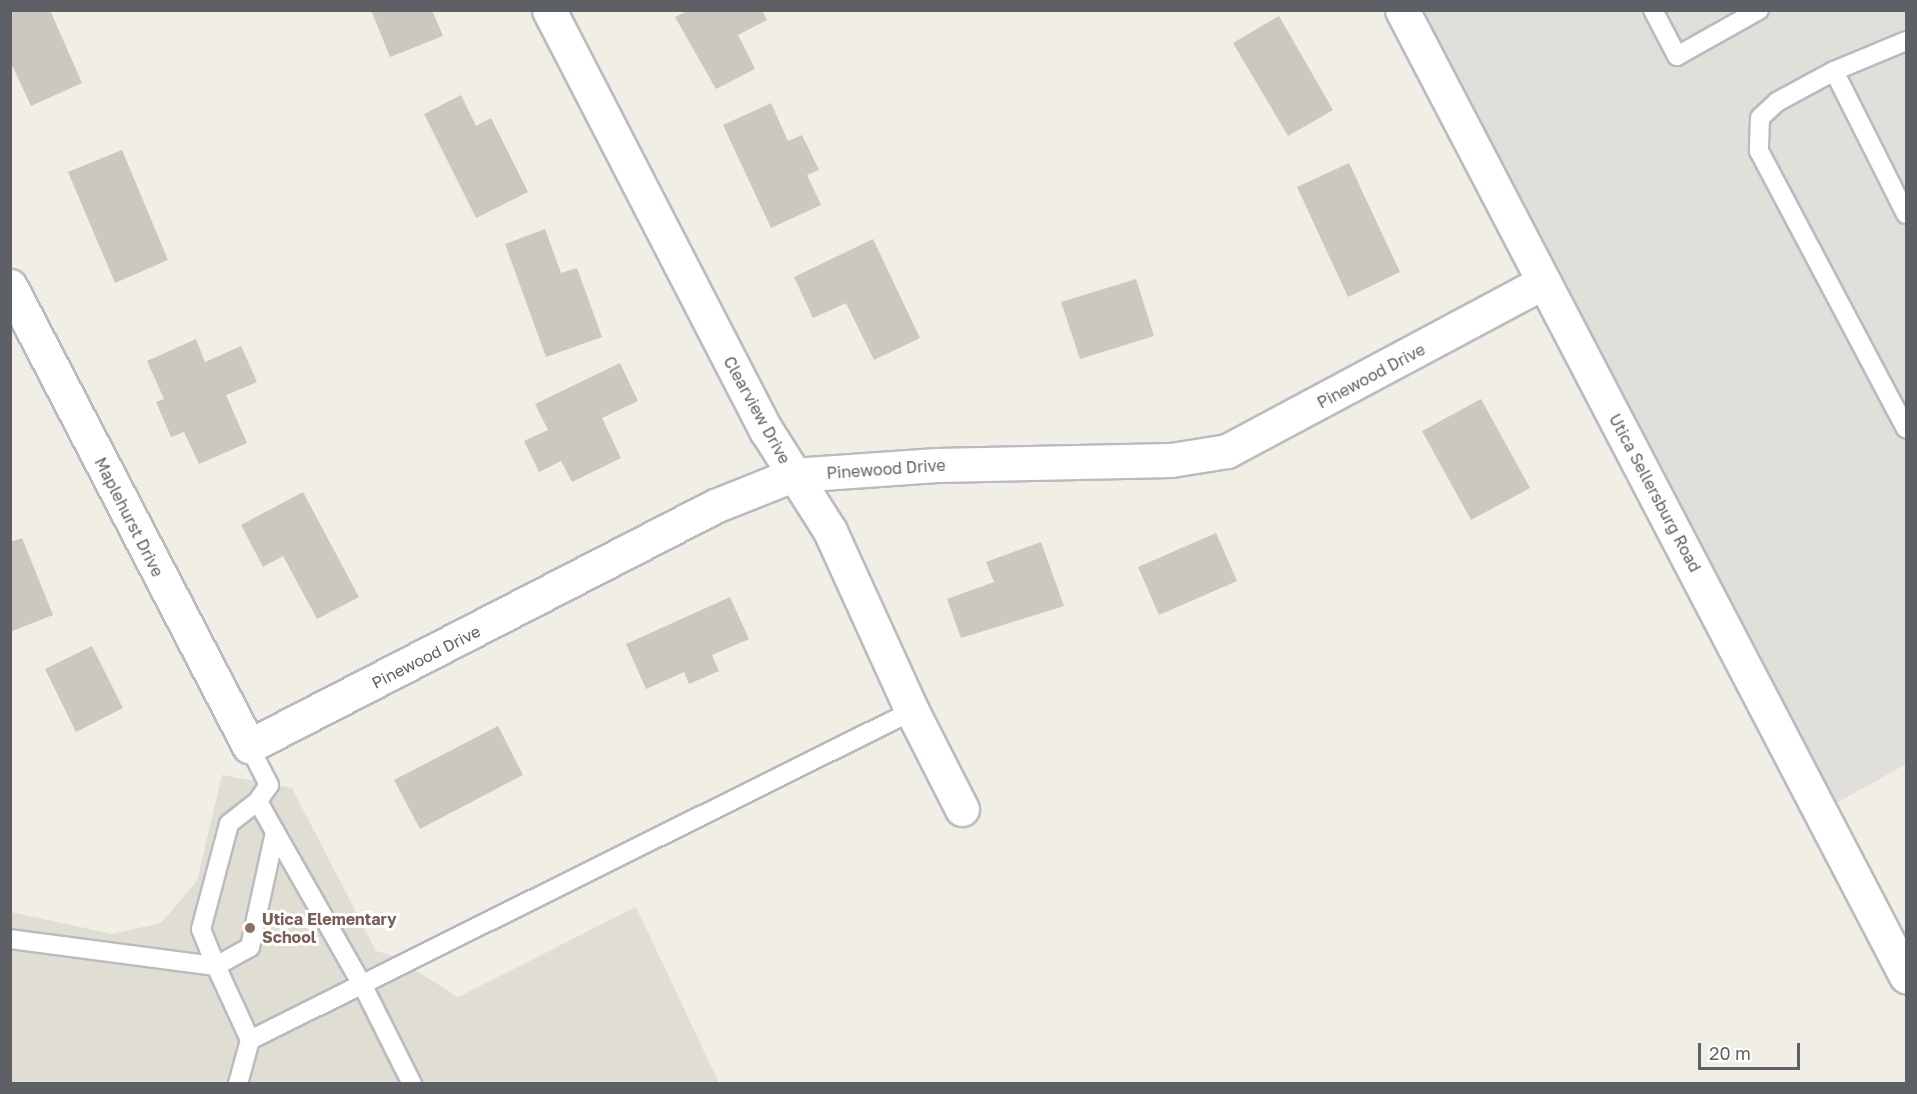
<!DOCTYPE html>
<html>
<head>
<meta charset="utf-8">
<style>
  body { margin:0 }
  #map { position:relative; width:1917px; height:1094px; overflow:hidden; background:#f0eee5; font-family:"Golos Text",sans-serif }
  div>[style] { position:absolute }
  .industrial>* { inset:0; background:#e1dfd9 }
  .education>* { inset:0; background:#e0ddd3 }
  .building>* { inset:0; background:#cbc8c2 }
  .roads { filter:drop-shadow(2px 0 #b8bbc0) drop-shadow(-2px 0 #b8bbc0) drop-shadow(0 2px #b8bbc0) drop-shadow(0 -2px #b8bbc0) }
  .lane>* { height:18px; margin:-9px; padding:0 9px; transform-origin:9px; border-radius:9px; background:#fff }
  .street>* { height:33px; margin:-16.5px; padding:0 16.5px; transform-origin:16.5px; border-radius:16.5px; background:#fff }
  .dots>* { width:16px; height:16px; translate:-50% -50%; box-sizing:border-box; border:3px solid #fff; border-radius:50% }
  span { translate:-50% -50%; white-space:nowrap; text-align:center; line-height:1.15; -webkit-text-stroke:6px #fff; paint-order:stroke }
  .street-label { font-size:16px; color:#5d6166 }
  .education-label { font-size:16px; color:#785e54; font-weight:700 }
  .left { translate:0 -50%; text-align:left }
  .frame { position:absolute; inset:0; border:12px solid #5d6166; pointer-events:none }
  .scale { position:absolute; left:1698px; top:1043px; width:102px; height:27px; box-sizing:border-box; border:3px solid #5d6166; border-top:0; padding-left:8px; font-size:18px; line-height:21px; white-space:nowrap; color:#5d6166; -webkit-text-stroke:4px #fff; paint-order:stroke }
</style>
</head>
<body>
<div id="map">
  <div class="industrial">
    <i style="clip-path:polygon(1420px 11px,1906px 11px,1906px 764px,1835px 804px)"></i>
  </div>
  <div class="education">
    <i style="clip-path:polygon(222px 775px,292px 788px,376px 951px,391px 955px,458px 997px,636px 907px,719px 1083px,11px 1084px,11px 912px,112px 934px,161px 923px,197px 881px)"></i>
  </div>
  <div class="building">
    <i style="clip-path:polygon(10px 10px,50px 10px,82px 83px,31px 106px,10px 61px)"></i>
    <i style="clip-path:polygon(371px 10px,432px 10px,443px 36px,390px 57px)"></i>
    <i style="clip-path:polygon(690px 10px,762px 10px,767px 20px,738px 35px,755px 69px,716px 89px,675px 17px)"></i>
    <i style="clip-path:polygon(1279px 16px,1333px 110px,1288px 136px,1233px 43px)"></i>
    <i style="clip-path:polygon(461px 95px,476px 126px,491px 118px,528px 192px,476px 218px,424px 114px)"></i>
    <i style="clip-path:polygon(771px 103px,788px 141px,802px 135px,819px 170px,807px 175px,821px 205px,771px 228px,723px 125px)"></i>
    <i style="clip-path:polygon(122px 150px,168px 260px,115px 283px,68px 172px)"></i>
    <i style="clip-path:polygon(1349px 163px,1400px 272px,1348px 297px,1297px 187px)"></i>
    <i style="clip-path:polygon(545px 229px,561px 273px,577px 268px,602px 337px,546px 357px,505px 244px)"></i>
    <i style="clip-path:polygon(873px 239px,920px 338px,874px 360px,846px 303px,813px 318px,794px 277px)"></i>
    <i style="clip-path:polygon(1136px 279px,1154px 336px,1080px 359px,1061px 302px)"></i>
    <i style="clip-path:polygon(196px 339px,205px 362px,241px 346px,257px 382px,226px 395px,247px 443px,199px 464px,184px 432px,171px 437px,156px 402px,164px 399px,147px 361px)"></i>
    <i style="clip-path:polygon(620px 363px,638px 401px,602px 418px,621px 458px,572px 482px,561px 461px,539px 472px,524px 441px,548px 430px,535px 404px)"></i>
    <i style="clip-path:polygon(1481px 399px,1530px 488px,1471px 520px,1422px 431px)"></i>
    <i style="clip-path:polygon(303px 492px,359px 597px,317px 619px,283px 556px,263px 567px,241px 525px)"></i>
    <i style="clip-path:polygon(1216px 533px,1237px 581px,1159px 615px,1138px 567px)"></i>
    <i style="clip-path:polygon(22px 538px,53px 615px,10px 632px,10px 542px)"></i>
    <i style="clip-path:polygon(1041px 542px,1064px 606px,961px 638px,947px 599px,994px 582px,986px 562px)"></i>
    <i style="clip-path:polygon(730px 597px,749px 639px,712px 655px,719px 671px,689px 684px,684px 672px,646px 689px,626px 644px)"></i>
    <i style="clip-path:polygon(92px 646px,123px 708px,76px 732px,45px 669px)"></i>
    <i style="clip-path:polygon(498px 726px,523px 775px,420px 829px,394px 780px)"></i>
  </div>
  <div class="roads">
    <div class="lane">
      <i style="left:1653px;top:10px;width:52px;rotate:62.4deg"></i>
      <i style="left:1677px;top:56px;width:94px;rotate:-29.3deg"></i>
      <i style="left:1906px;top:41px;width:78px;rotate:157.4deg"></i>
      <i style="left:1834px;top:71px;width:65px;rotate:151.5deg"></i>
      <i style="left:1777px;top:102px;width:23px;rotate:137deg"></i>
      <i style="left:1760px;top:118px;width:33px;rotate:92deg"></i>
      <i style="left:1759px;top:151px;width:314px;rotate:62.1deg"></i>
      <i style="left:1834px;top:71px;width:160px;rotate:63.3deg"></i>
      <i style="left:249px;top:746px;width:44px;rotate:62.9deg"></i>
      <i style="left:269px;top:785px;width:19px;rotate:125deg"></i>
      <i style="left:258px;top:801px;width:37px;rotate:142deg"></i>
      <i style="left:229px;top:824px;width:109px;rotate:104.9deg"></i>
      <i style="left:201px;top:929px;width:40px;rotate:68deg"></i>
      <i style="left:216px;top:966px;width:39px;rotate:-29deg"></i>
      <i style="left:250px;top:947px;width:118px;rotate:-77.7deg"></i>
      <i style="left:275px;top:832px;width:35px;rotate:-119deg"></i>
      <i style="left:275px;top:832px;width:177px;rotate:60.3deg"></i>
      <i style="left:363px;top:986px;width:110px;rotate:63.4deg"></i>
      <i style="left:10px;top:939px;width:208px;rotate:7.5deg"></i>
      <i style="left:216px;top:966px;width:81px;rotate:65.3deg"></i>
      <i style="left:250px;top:1040px;width:46px;rotate:105.3deg"></i>
      <i style="left:250px;top:1040px;width:739px;rotate:-26.43deg"></i>
    </div>
    <div class="street">
      <i style="left:549px;top:10px;width:473px;rotate:62.7deg"></i>
      <i style="left:766px;top:430px;width:120px;rotate:57.6deg"></i>
      <i style="left:830px;top:531px;width:198px;rotate:65.5deg"></i>
      <i style="left:912px;top:711px;width:110px;rotate:63deg"></i>
      <i style="left:1402px;top:10px;width:1090px;rotate:62.45deg"></i>
      <i style="left:10px;top:286px;width:518px;rotate:62.55deg"></i>
      <i style="left:249px;top:746px;width:524px;rotate:-27.25deg"></i>
      <i style="left:715px;top:506px;width:84px;rotate:-21.7deg"></i>
      <i style="left:793px;top:475px;width:144px;rotate:-4deg"></i>
      <i style="left:937px;top:465px;width:234px;rotate:-1.2deg"></i>
      <i style="left:1171px;top:460px;width:57px;rotate:-9.1deg"></i>
      <i style="left:1227px;top:451px;width:359px;rotate:-28.1deg"></i>
    </div>
  </div>
  <div class="dots">
    <i style="left:250px;top:928px;background:#8d6e63"></i>
  </div>
  <div class="street-label">
    <span style="left:1371px;top:376px;rotate:-28deg">Pinewood Drive</span>
    <span style="left:757px;top:410px;rotate:61deg">Clearview Drive</span>
    <span style="left:886px;top:469px;rotate:-4deg">Pinewood Drive</span>
    <span style="left:1655px;top:493px;rotate:62deg">Utica Sellersburg Road</span>
    <span style="left:129px;top:517px;rotate:63deg">Maplehurst Drive</span>
    <span style="left:426px;top:657px;rotate:-27deg">Pinewood Drive</span>
  </div>
  <div class="education-label">
    <span class="left" style="left:262px;top:928px">Utica Elementary<br>School</span>
  </div>
  <div class="frame"></div>
  <div class="scale">20 m</div>
</div>
</body>
</html>
